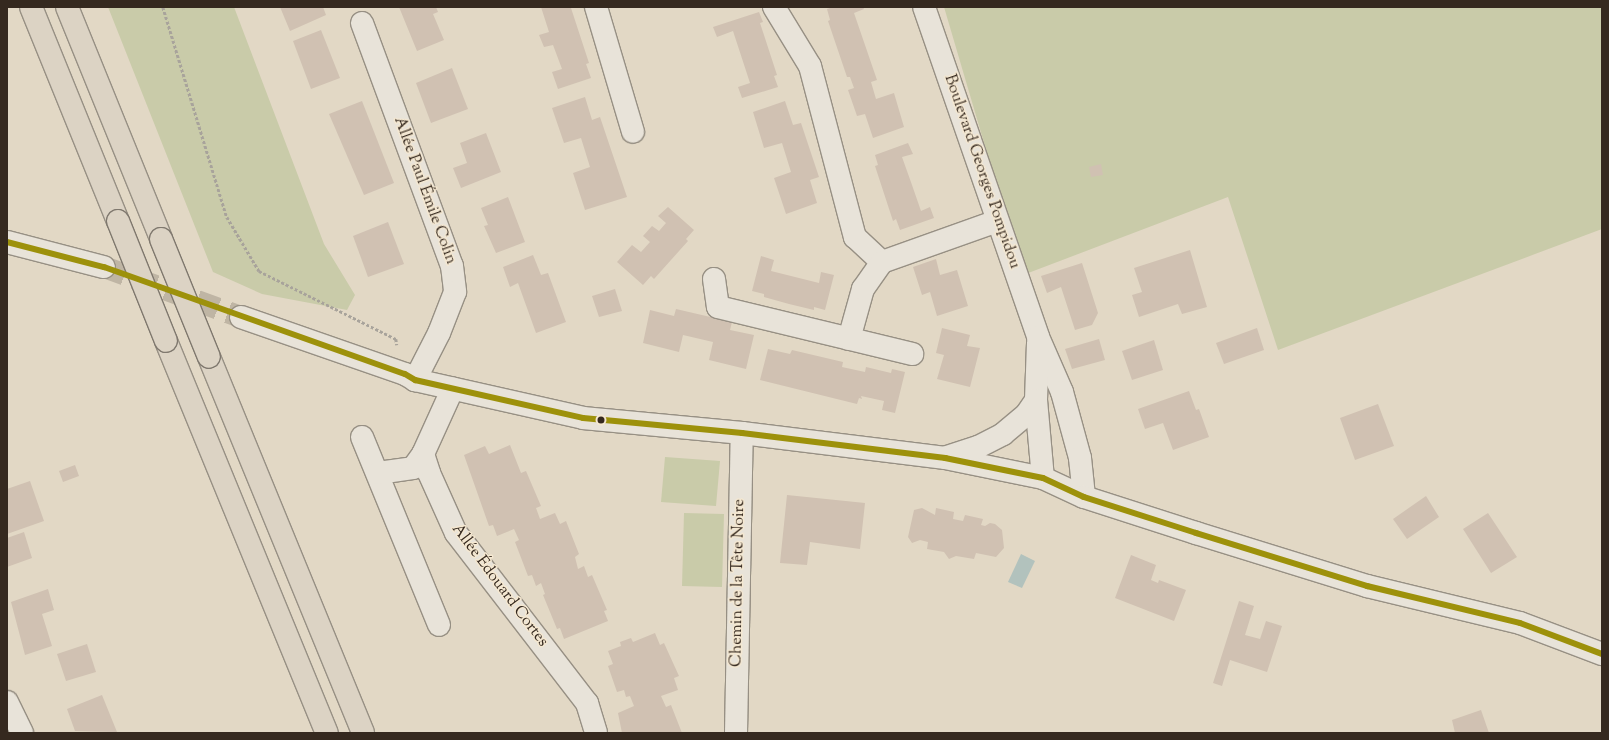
<!DOCTYPE html>
<html>
<head>
<meta charset="utf-8">
<style>
  body { margin:0 }
  #map { position:relative; width:1609px; height:740px; overflow:hidden; background:#e2d8c5; font-family:"Sorts Mill Goudy",serif }
  div>[style] { position:absolute }
  .green>* { inset:0; background:#c9cba9 }
  .water>* { inset:0; background:#b2c2bd }
  .building>* { inset:0; background:#d0c1b2 }
  .minor-tunnel>* { height:22px; margin-top:-11px; transform-origin:0; background:repeating-linear-gradient(90deg,#bfb5a4 0 22px,transparent 0 33px) }
  .path>* { height:2.5px; margin-top:-1.25px; transform-origin:0; background:repeating-linear-gradient(90deg,#a8a39b 0 3px,transparent 0 5px) }
  .roads { filter:drop-shadow(1px 0 #979084) drop-shadow(-1px 0 #979084) drop-shadow(0 1px #979084) drop-shadow(0 -1px #979084) }
  .minor>* { height:22px; margin:-11px; padding:0 11px; transform-origin:11px; border-radius:11px; background:#e8e3d9 }
  .highway>* { height:22px; margin:-11px; padding:0 11px; transform-origin:11px; border-radius:11px; background:#dcd3c4 }
  .bridges { filter:drop-shadow(1px 0 #7f786e) drop-shadow(-1px 0 #7f786e) drop-shadow(0 1px #7f786e) drop-shadow(0 -1px #7f786e) }
  .highway-bridge>* { height:22px; margin:-11px; padding:0 11px; transform-origin:11px; border-radius:11px; background:#dcd3c4 }
  .bus-1>* { height:6px; margin:-3px; padding:0 3px; transform-origin:3px; border-radius:3px; background:#9d910b }
  .dots>* { width:11px; height:11px; translate:-50% -50%; box-sizing:border-box; border:2px solid #f5e8d1; border-radius:50% }
  span { translate:-50% -50%; white-space:nowrap; text-align:center; line-height:1.15; -webkit-text-stroke:3px #f5e8d1; paint-order:stroke }
  .street-label { font-size:16px; color:#35291f }
  .frame { position:absolute; inset:0; border:8px solid #35291f; pointer-events:none }
</style>
</head>
<body>
<div id="map">
  <div class="green">
    <i style="clip-path:polygon(108px 7px,234px 7px,324px 244px,355px 295px,347px 310px,262px 294px,213px 272px)"></i>
    <i style="clip-path:polygon(944px 7px,1602px 7px,1602px 229px,1278px 350px,1228px 197px,1023px 275px)"></i>
    <i style="clip-path:polygon(665px 457px,720px 461px,716px 506px,661px 502px)"></i>
    <i style="clip-path:polygon(684px 513px,724px 514px,722px 587px,682px 586px)"></i>
  </div>
  <div class="water">
    <i style="clip-path:polygon(1021px 554px,1035px 561px,1022px 588px,1008px 582px)"></i>
  </div>
  <div class="building">
    <i style="clip-path:polygon(280px 7px,323px 7px,326px 15px,290px 31px)"></i>
    <i style="clip-path:polygon(399px 7px,436px 7px,438px 12px,433px 14px,444px 40px,417px 51px)"></i>
    <i style="clip-path:polygon(541px 7px,571px 8px,589px 63px,586px 64px,591px 78px,558px 89px,552px 72px,562px 69px,553px 45px,544px 47px,539px 35px,549px 32px)"></i>
    <i style="clip-path:polygon(833px 7px,863px 7px,864px 9px,854px 13px,877px 80px,871px 82px,876px 99px,894px 93px,904px 127px,873px 138px,865px 114px,857px 116px,848px 90px,854px 88px,850px 77px,847px 77px,828px 21px,830px 20px,827px 9px)"></i>
    <i style="clip-path:polygon(759px 12px,763px 22px,760px 23px,777px 75px,774px 76px,778px 87px,742px 98px,738px 87px,750px 83px,733px 31px,717px 37px,713px 27px)"></i>
    <i style="clip-path:polygon(321px 30px,340px 78px,311px 89px,293px 41px)"></i>
    <i style="clip-path:polygon(452px 68px,468px 109px,431px 123px,416px 83px)"></i>
    <i style="clip-path:polygon(585px 97px,592px 120px,600px 117px,627px 197px,585px 210px,573px 173px,590px 167px,581px 138px,564px 143px,552px 108px)"></i>
    <i style="clip-path:polygon(362px 101px,394px 183px,364px 195px,329px 114px)"></i>
    <i style="clip-path:polygon(785px 101px,793px 125px,801px 123px,819px 177px,810px 180px,817px 203px,786px 214px,774px 178px,791px 172px,782px 143px,764px 148px,753px 112px)"></i>
    <i style="clip-path:polygon(486px 133px,501px 172px,461px 188px,453px 168px,467px 163px,460px 143px)"></i>
    <i style="clip-path:polygon(908px 143px,913px 154px,902px 157px,912px 185px,921px 211px,930px 207px,934px 218px,900px 230px,896px 219px,893px 221px,875px 166px,878px 165px,875px 155px)"></i>
    <i style="clip-path:polygon(1101px 164px,1103px 175px,1091px 177px,1089px 167px)"></i>
    <i style="clip-path:polygon(508px 197px,525px 242px,496px 253px,484px 226px,488px 225px,481px 208px)"></i>
    <i style="clip-path:polygon(668px 207px,694px 230px,686px 239px,688px 241px,654px 279px,651px 276px,643px 285px,617px 262px,632px 245px,641px 252px,650px 242px,643px 236px,652px 226px,659px 231px,666px 223px,658px 216px)"></i>
    <i style="clip-path:polygon(388px 222px,404px 264px,368px 277px,353px 236px)"></i>
    <i style="clip-path:polygon(1190px 250px,1207px 307px,1182px 314px,1178px 304px,1139px 317px,1132px 295px,1142px 292px,1134px 268px)"></i>
    <i style="clip-path:polygon(533px 255px,541px 275px,548px 273px,566px 322px,536px 333px,518px 283px,510px 287px,503px 267px)"></i>
    <i style="clip-path:polygon(761px 256px,774px 260px,771px 271px,819px 283px,821px 272px,834px 275px,825px 310px,814px 307px,814px 310px,789px 304px,764px 297px,764px 294px,752px 291px)"></i>
    <i style="clip-path:polygon(936px 259px,940px 275px,957px 270px,968px 306px,937px 316px,930px 292px,922px 295px,913px 267px)"></i>
    <i style="clip-path:polygon(1082px 263px,1098px 313px,1092px 325px,1075px 330px,1061px 287px,1047px 293px,1041px 276px)"></i>
    <i style="clip-path:polygon(615px 289px,622px 311px,599px 317px,592px 296px)"></i>
    <i style="clip-path:polygon(676px 309px,732px 322px,730px 330px,754px 335px,746px 369px,709px 360px,713px 342px,683px 335px,679px 352px,643px 343px,650px 310px,674px 316px)"></i>
    <i style="clip-path:polygon(942px 328px,970px 335px,967px 346px,980px 348px,970px 387px,937px 379px,944px 355px,936px 353px)"></i>
    <i style="clip-path:polygon(1257px 328px,1264px 350px,1224px 364px,1216px 343px)"></i>
    <i style="clip-path:polygon(1099px 339px,1105px 360px,1072px 369px,1065px 349px)"></i>
    <i style="clip-path:polygon(1154px 340px,1163px 370px,1132px 380px,1122px 351px)"></i>
    <i style="clip-path:polygon(768px 349px,790px 354px,792px 350px,843px 362px,842px 367px,865px 372px,866px 367px,891px 373px,892px 369px,905px 372px,895px 413px,882px 410px,884px 401px,861px 396px,862px 399px,859px 398px,857px 404px,760px 380px)"></i>
    <i style="clip-path:polygon(1189px 391px,1196px 410px,1199px 409px,1209px 437px,1173px 450px,1163px 423px,1145px 429px,1138px 409px)"></i>
    <i style="clip-path:polygon(1378px 404px,1394px 446px,1355px 460px,1340px 418px)"></i>
    <i style="clip-path:polygon(510px 445px,521px 473px,526px 471px,541px 506px,536px 508px,540px 519px,555px 513px,560px 524px,566px 521px,579px 554px,575px 557px,578px 569px,584px 566px,588px 577px,592px 575px,607px 610px,604px 611px,608px 621px,564px 639px,560px 628px,557px 629px,543px 595px,545px 594px,541px 583px,536px 586px,532px 575px,528px 576px,515px 542px,519px 540px,514px 529px,497px 536px,493px 525px,489px 526px,464px 455px,485px 446px,489px 454px)"></i>
    <i style="clip-path:polygon(75px 465px,79px 476px,63px 482px,59px 471px)"></i>
    <i style="clip-path:polygon(30px 481px,44px 521px,7px 534px,7px 489px)"></i>
    <i style="clip-path:polygon(787px 495px,865px 503px,860px 549px,810px 542px,807px 565px,780px 563px)"></i>
    <i style="clip-path:polygon(1426px 496px,1439px 517px,1407px 539px,1393px 519px)"></i>
    <i style="clip-path:polygon(922px 508px,935px 515px,936px 508px,954px 512px,953px 519px,963px 521px,965px 515px,983px 519px,981px 525px,985px 526px,990px 523px,995px 524px,1002px 530px,1004px 548px,996px 557px,976px 553px,974px 559px,956px 556px,949px 559px,944px 552px,927px 549px,928px 542px,920px 540px,912px 543px,908px 537px,914px 510px)"></i>
    <i style="clip-path:polygon(1488px 513px,1517px 557px,1491px 573px,1463px 529px)"></i>
    <i style="clip-path:polygon(24px 532px,32px 558px,7px 567px,7px 538px)"></i>
    <i style="clip-path:polygon(1131px 555px,1156px 565px,1151px 580px,1158px 583px,1159px 580px,1186px 590px,1174px 621px,1115px 598px)"></i>
    <i style="clip-path:polygon(48px 589px,54px 610px,42px 614px,52px 646px,25px 655px,11px 602px)"></i>
    <i style="clip-path:polygon(1239px 601px,1254px 606px,1245px 635px,1260px 639px,1266px 621px,1282px 626px,1267px 672px,1230px 660px,1222px 686px,1213px 683px)"></i>
    <i style="clip-path:polygon(655px 633px,660px 645px,664px 643px,679px 676px,674px 678px,678px 690px,661px 696px,666px 707px,671px 705px,682px 733px,622px 733px,618px 713px,634px 706px,630px 696px,626px 697px,624px 690px,617px 692px,608px 666px,613px 664px,608px 651px,621px 646px,620px 642px,631px 638px,633px 642px)"></i>
    <i style="clip-path:polygon(87px 644px,96px 672px,66px 681px,57px 654px)"></i>
    <i style="clip-path:polygon(102px 695px,117px 732px,75px 731px,67px 709px)"></i>
    <i style="clip-path:polygon(1481px 710px,1489px 733px,1455px 733px,1452px 720px)"></i>
  </div>
  <div class="minor-tunnel">
    <i style="left:104px;top:267px;width:146px;rotate:20.1deg"></i>
  </div>
  <div class="path">
    <i style="left:163px;top:7px;width:220px;rotate:73.1deg"></i>
    <i style="left:227px;top:217px;width:63px;rotate:59.3deg"></i>
    <i style="left:259px;top:271px;width:153px;rotate:26.4deg"></i>
    <i style="left:396px;top:339px;width:6px;rotate:81deg"></i>
  </div>
  <div class="roads">
    <div class="minor">
      <i style="left:596px;top:7px;width:130px;rotate:73.5deg"></i>
      <i style="left:774px;top:7px;width:69px;rotate:58.6deg"></i>
      <i style="left:810px;top:66px;width:177px;rotate:75.3deg"></i>
      <i style="left:855px;top:237px;width:37px;rotate:43deg"></i>
      <i style="left:882px;top:262px;width:122px;rotate:-19.6deg"></i>
      <i style="left:924px;top:7px;width:349px;rotate:70.9deg"></i>
      <i style="left:1038px;top:337px;width:60px;rotate:66.4deg"></i>
      <i style="left:1062px;top:392px;width:68px;rotate:74.7deg"></i>
      <i style="left:1080px;top:458px;width:39px;rotate:84deg"></i>
      <i style="left:362px;top:23px;width:259px;rotate:69.7deg"></i>
      <i style="left:452px;top:266px;width:26px;rotate:83deg"></i>
      <i style="left:455px;top:292px;width:44px;rotate:111.3deg"></i>
      <i style="left:439px;top:333px;width:53px;rotate:117.1deg"></i>
      <i style="left:7px;top:242px;width:100px;rotate:14.5deg"></i>
      <i style="left:714px;top:279px;width:28px;rotate:82deg"></i>
      <i style="left:718px;top:307px;width:200px;rotate:13.6deg"></i>
      <i style="left:241px;top:317px;width:174px;rotate:19.2deg"></i>
      <i style="left:405px;top:374px;width:12px;rotate:31deg"></i>
      <i style="left:415px;top:380px;width:172px;rotate:12.7deg"></i>
      <i style="left:583px;top:418px;width:160px;rotate:5.4deg"></i>
      <i style="left:742px;top:433px;width:205px;rotate:7deg"></i>
      <i style="left:945px;top:458px;width:100px;rotate:11.5deg"></i>
      <i style="left:1043px;top:478px;width:45px;rotate:24.9deg"></i>
      <i style="left:1084px;top:497px;width:118px;rotate:17.8deg"></i>
      <i style="left:1196px;top:533px;width:179px;rotate:17.2deg"></i>
      <i style="left:1367px;top:586px;width:157px;rotate:13.6deg"></i>
      <i style="left:1520px;top:623px;width:88px;rotate:20.7deg"></i>
      <i style="left:849px;top:339px;width:52px;rotate:-74.4deg"></i>
      <i style="left:863px;top:289px;width:33px;rotate:-55deg"></i>
      <i style="left:1038px;top:343px;width:57px;rotate:92deg"></i>
      <i style="left:1036px;top:400px;width:78px;rotate:84.9deg"></i>
      <i style="left:362px;top:437px;width:203px;rotate:67.7deg"></i>
      <i style="left:423px;top:454px;width:20px;rotate:72deg"></i>
      <i style="left:429px;top:473px;width:66px;rotate:65.8deg"></i>
      <i style="left:456px;top:533px;width:215px;rotate:52.4deg"></i>
      <i style="left:587px;top:703px;width:31px;rotate:73deg"></i>
      <i style="left:947px;top:457px;width:33px;rotate:-18deg"></i>
      <i style="left:978px;top:447px;width:28px;rotate:-27deg"></i>
      <i style="left:1003px;top:434px;width:30px;rotate:-40deg"></i>
      <i style="left:1026px;top:415px;width:18px;rotate:-56deg"></i>
      <i style="left:378px;top:473px;width:35px;rotate:-8deg"></i>
      <i style="left:413px;top:468px;width:17px;rotate:-54deg"></i>
      <i style="left:423px;top:454px;width:72px;rotate:-65.6deg"></i>
      <i style="left:7px;top:702px;width:34px;rotate:64deg"></i>
      <i style="left:736px;top:733px;width:300px;rotate:-88.9deg"></i>
    </div>
    <div class="highway">
      <i style="left:31px;top:7px;width:231px;rotate:67.9deg"></i>
      <i style="left:67px;top:7px;width:250px;rotate:67.9deg"></i>
      <i style="left:166px;top:341px;width:424px;rotate:67.7deg"></i>
      <i style="left:209px;top:357px;width:406px;rotate:67.7deg"></i>
    </div>
  </div>
  <div class="bridges">
    <div class="highway-bridge">
      <i style="left:118px;top:221px;width:129px;rotate:68.2deg"></i>
      <i style="left:161px;top:239px;width:127px;rotate:67.9deg"></i>
    </div>
  </div>
  <div class="bus-1">
    <i style="left:7px;top:242px;width:100px;rotate:14.5deg"></i>
    <i style="left:104px;top:267px;width:319px;rotate:19.6deg"></i>
    <i style="left:405px;top:374px;width:12px;rotate:31deg"></i>
    <i style="left:415px;top:380px;width:172px;rotate:12.7deg"></i>
    <i style="left:583px;top:418px;width:160px;rotate:5.4deg"></i>
    <i style="left:742px;top:433px;width:205px;rotate:7deg"></i>
    <i style="left:945px;top:458px;width:100px;rotate:11.5deg"></i>
    <i style="left:1043px;top:478px;width:45px;rotate:24.9deg"></i>
    <i style="left:1084px;top:497px;width:118px;rotate:17.8deg"></i>
    <i style="left:1196px;top:533px;width:179px;rotate:17.2deg"></i>
    <i style="left:1367px;top:586px;width:157px;rotate:13.6deg"></i>
    <i style="left:1520px;top:623px;width:88px;rotate:20.7deg"></i>
  </div>
  <div class="dots">
    <i style="left:601px;top:420px;background:#35291f"></i>
  </div>
  <div class="street-label">
    <span style="left:981px;top:172px;rotate:71deg">Boulevard Georges Pompidou</span>
    <span style="left:424px;top:191px;rotate:70deg">Allée Paul Émile Colin</span>
    <span style="left:739px;top:583px;rotate:-89deg">Chemin de la Tête Noire</span>
    <span style="left:499px;top:586px;rotate:53deg">Allée Édouard Cortes</span>
  </div>
  <div class="frame"></div>
</div>
</body>
</html>
